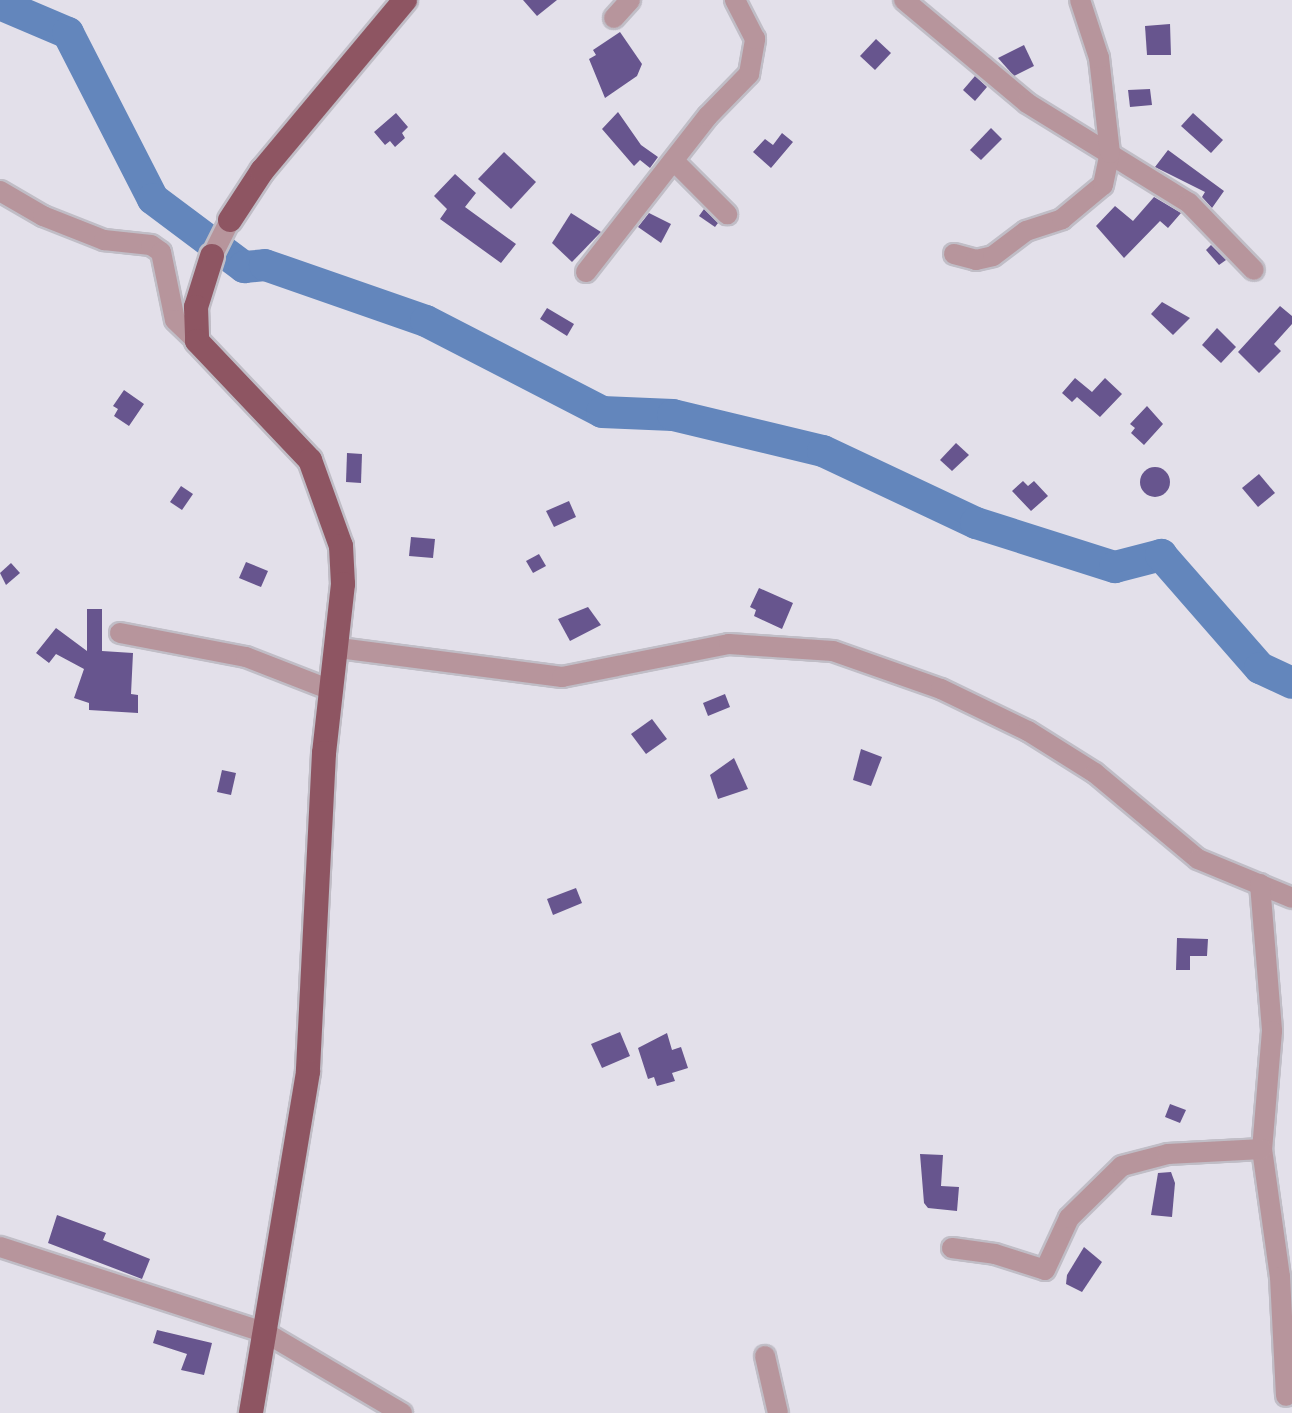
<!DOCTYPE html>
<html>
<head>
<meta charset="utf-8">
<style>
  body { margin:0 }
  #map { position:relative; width:1292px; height:1413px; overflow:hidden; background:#e3e0ea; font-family:"Exo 2",sans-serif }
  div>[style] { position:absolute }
  .river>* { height:32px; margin:-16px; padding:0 16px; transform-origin:16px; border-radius:16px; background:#6386bc }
  .building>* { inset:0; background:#67558e }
  .round { border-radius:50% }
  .roads { filter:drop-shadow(2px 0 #c0bdc6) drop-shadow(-2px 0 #c0bdc6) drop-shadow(0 2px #c0bdc6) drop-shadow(0 -2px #c0bdc6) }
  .minor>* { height:20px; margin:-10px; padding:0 10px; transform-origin:10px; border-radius:10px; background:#b7959c }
  .major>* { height:24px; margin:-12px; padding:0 12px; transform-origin:12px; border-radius:12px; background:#8e5562 }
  span { translate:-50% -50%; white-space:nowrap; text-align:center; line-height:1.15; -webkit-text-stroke:8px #e3e0ea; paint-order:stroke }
</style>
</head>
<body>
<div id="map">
  <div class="river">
    <i style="left:0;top:4px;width:74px;rotate:23.1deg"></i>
    <i style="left:68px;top:33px;width:186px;rotate:62.9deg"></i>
    <i style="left:153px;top:199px;width:114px;rotate:36.8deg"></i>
    <i style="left:244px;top:267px;width:21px;rotate:-5deg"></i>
    <i style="left:265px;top:265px;width:170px;rotate:19.2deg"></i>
    <i style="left:426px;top:321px;width:198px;rotate:27.3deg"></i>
    <i style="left:602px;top:412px;width:71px;rotate:2.4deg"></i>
    <i style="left:673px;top:415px;width:154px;rotate:13.5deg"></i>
    <i style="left:823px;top:451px;width:169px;rotate:25.2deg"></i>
    <i style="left:976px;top:523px;width:146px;rotate:17.6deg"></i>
    <i style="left:1115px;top:567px;width:48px;rotate:-14.6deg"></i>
    <i style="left:1161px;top:555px;width:150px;rotate:48.8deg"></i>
    <i style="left:1260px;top:668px;width:35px;rotate:25deg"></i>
  </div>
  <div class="building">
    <i style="clip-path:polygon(523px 0,557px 0,537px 16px)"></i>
    <i style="clip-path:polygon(1170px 24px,1171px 55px,1147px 55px,1145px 26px)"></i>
    <i style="clip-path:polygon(620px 32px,642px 64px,637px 76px,605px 98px,589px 59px,596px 55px,593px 50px)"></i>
    <i style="clip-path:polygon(876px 39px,891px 53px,875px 70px,860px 56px)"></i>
    <i style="clip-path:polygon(1024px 45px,1034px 66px,1014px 76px,998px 58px)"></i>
    <i style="clip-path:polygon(975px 76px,987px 87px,975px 101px,963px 90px)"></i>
    <i style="clip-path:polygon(1150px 89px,1152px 105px,1130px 107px,1128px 90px)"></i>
    <i style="clip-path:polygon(618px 112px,641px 145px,658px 157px,650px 168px,640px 160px,634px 166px,602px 129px)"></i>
    <i style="clip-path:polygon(396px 113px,408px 127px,402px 133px,405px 138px,395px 147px,390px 141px,385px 145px,374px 132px)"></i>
    <i style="clip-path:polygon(1193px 113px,1223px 140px,1211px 153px,1181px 126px)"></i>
    <i style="clip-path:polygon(991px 128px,1002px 139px,981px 160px,970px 150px)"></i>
    <i style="clip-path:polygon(782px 133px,793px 142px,771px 168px,753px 152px,765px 139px,773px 145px)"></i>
    <i style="clip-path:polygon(1168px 150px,1224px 191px,1212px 208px,1202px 197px,1205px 192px,1155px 167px)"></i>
    <i style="clip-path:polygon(504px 152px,536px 182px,511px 209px,478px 179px)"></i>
    <i style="clip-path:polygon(455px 174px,476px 193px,465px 207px,516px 244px,501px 263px,440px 219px,447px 209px,434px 196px)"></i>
    <i style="clip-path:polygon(1154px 197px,1181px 213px,1168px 228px,1160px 221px,1124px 258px,1096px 226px,1115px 206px,1133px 221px)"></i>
    <i style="clip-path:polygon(704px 209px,718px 223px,715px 227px,699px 216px)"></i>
    <i style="clip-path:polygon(571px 213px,601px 232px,572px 262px,552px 243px)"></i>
    <i style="clip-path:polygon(649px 213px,671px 224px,661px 243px,638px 227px)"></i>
    <i style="clip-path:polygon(1211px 245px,1226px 260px,1219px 265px,1206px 250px)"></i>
    <i style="clip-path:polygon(1162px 302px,1190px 318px,1173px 335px,1151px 314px)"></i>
    <i style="clip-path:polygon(1280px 306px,1292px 316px,1292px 324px,1274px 344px,1281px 351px,1259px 373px,1238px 352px)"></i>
    <i style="clip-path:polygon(547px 308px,574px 324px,567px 336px,540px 319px)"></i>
    <i style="clip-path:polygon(1217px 328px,1236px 347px,1221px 363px,1202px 345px)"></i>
    <i style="clip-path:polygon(1075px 378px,1092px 392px,1105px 378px,1122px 394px,1100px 417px,1077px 397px,1072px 402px,1062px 393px)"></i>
    <i style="clip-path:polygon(124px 390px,144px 404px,129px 426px,114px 416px,118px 409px,113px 406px)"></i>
    <i style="clip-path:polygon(1147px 406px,1163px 424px,1144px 445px,1131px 433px,1135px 428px,1130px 424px)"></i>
    <i style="clip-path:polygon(956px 443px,969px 455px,952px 471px,940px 460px)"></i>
    <i style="clip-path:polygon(347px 453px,362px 454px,361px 483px,346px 482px)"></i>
    <i class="round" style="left:1140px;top:467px;width:30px;height:30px"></i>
    <i style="clip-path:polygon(1259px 474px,1275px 493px,1258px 507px,1242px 488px)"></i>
    <i style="clip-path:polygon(1023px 481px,1028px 486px,1034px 481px,1048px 496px,1031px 511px,1012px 491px)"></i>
    <i style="clip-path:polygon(181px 486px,193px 494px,182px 510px,170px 502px)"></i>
    <i style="clip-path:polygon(569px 501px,576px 517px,554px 527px,546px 511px)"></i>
    <i style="clip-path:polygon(411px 537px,435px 539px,433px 558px,409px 556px)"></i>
    <i style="clip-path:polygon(539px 554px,546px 566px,533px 573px,526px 561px)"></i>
    <i style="clip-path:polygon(246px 562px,268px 571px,261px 587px,239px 578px)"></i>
    <i style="clip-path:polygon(11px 563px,20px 573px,6px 585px,0 573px)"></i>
    <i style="clip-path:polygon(759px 588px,793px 603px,782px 629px,754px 616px,756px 610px,750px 607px)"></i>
    <i style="clip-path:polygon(588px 607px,601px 625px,570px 641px,558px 619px)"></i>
    <i style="clip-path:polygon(87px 609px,102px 609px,102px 651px,133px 653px,131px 694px,138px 695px,138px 713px,89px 710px,89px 703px,74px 698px,84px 669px,56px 654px,49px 663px,36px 653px,56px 628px,87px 651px)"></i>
    <i style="clip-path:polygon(725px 694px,730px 707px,708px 716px,703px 703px)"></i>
    <i style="clip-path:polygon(652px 719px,667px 739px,646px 754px,631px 734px)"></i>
    <i style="clip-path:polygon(861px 749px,882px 757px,871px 786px,853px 780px)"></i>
    <i style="clip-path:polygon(734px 758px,748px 789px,718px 799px,710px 775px)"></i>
    <i style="clip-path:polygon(222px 770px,236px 773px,231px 795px,217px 792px)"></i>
    <i style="clip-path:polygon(576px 888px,582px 903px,553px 915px,547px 899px)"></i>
    <i style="clip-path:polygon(1177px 938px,1208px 939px,1207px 956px,1190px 956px,1190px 970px,1176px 970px)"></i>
    <i style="clip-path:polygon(620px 1032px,630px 1056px,602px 1068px,591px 1044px)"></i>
    <i style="clip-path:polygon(667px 1033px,672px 1050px,681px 1047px,688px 1068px,672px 1073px,675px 1081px,657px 1086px,654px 1077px,648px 1079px,638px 1048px)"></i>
    <i style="clip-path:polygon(1170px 1104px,1186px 1110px,1180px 1123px,1165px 1117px)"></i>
    <i style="clip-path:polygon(920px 1154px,943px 1155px,941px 1186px,959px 1187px,957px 1211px,928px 1208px,924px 1203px)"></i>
    <i style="clip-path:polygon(1171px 1172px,1175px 1183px,1172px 1217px,1151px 1215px,1158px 1173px)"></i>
    <i style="clip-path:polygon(57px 1215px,106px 1233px,103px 1240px,150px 1259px,142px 1279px,48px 1243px)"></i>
    <i style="clip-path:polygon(1084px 1247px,1102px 1262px,1082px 1292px,1066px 1284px,1067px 1275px)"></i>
    <i style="clip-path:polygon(157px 1330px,212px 1343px,204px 1375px,181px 1370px,187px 1354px,153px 1343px)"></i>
  </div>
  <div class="roads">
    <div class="minor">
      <i style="left:904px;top:0;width:160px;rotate:39.9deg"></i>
      <i style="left:1027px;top:103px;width:190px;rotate:31.7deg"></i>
      <i style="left:1189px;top:203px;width:93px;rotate:45.9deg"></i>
      <i style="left:614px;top:18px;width:24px;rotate:-48deg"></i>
      <i style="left:675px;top:162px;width:74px;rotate:45deg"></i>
      <i style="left:0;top:191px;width:50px;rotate:30.2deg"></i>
      <i style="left:43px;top:216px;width:66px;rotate:21.5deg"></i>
      <i style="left:104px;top:240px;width:47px;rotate:6.1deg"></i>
      <i style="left:151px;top:245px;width:12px;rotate:35deg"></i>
      <i style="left:161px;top:252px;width:69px;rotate:78.4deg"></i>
      <i style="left:175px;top:320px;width:30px;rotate:44deg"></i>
      <i style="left:954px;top:254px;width:23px;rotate:15deg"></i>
      <i style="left:976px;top:260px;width:17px;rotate:-13deg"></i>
      <i style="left:993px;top:256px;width:41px;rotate:-37.1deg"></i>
      <i style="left:1026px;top:231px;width:38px;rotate:-18deg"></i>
      <i style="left:1062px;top:219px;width:53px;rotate:-39.7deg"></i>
      <i style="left:1103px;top:185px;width:33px;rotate:-78deg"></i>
      <i style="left:1110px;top:153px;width:96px;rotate:-96.6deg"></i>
      <i style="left:1099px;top:58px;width:61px;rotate:-108.1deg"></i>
      <i style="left:212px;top:256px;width:40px;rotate:-63.4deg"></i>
      <i style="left:586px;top:272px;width:198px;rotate:-52deg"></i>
      <i style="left:708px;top:116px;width:59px;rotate:-45.7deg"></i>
      <i style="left:749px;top:74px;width:36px;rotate:-80deg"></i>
      <i style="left:755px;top:39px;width:44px;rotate:-117.1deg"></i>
      <i style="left:120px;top:633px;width:128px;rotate:10.8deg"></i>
      <i style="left:246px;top:657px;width:93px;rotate:21.3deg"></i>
      <i style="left:339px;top:648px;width:225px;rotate:7.4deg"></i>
      <i style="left:562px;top:677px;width:170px;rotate:-11.2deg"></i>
      <i style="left:729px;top:644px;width:104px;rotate:3.9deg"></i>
      <i style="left:833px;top:651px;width:114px;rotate:19.4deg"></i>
      <i style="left:941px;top:689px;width:97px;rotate:25.8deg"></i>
      <i style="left:1028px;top:731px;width:79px;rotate:32.1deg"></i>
      <i style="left:1095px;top:773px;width:134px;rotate:39.9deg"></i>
      <i style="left:1198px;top:859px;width:102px;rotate:22.5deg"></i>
      <i style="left:1260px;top:884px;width:147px;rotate:85.3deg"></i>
      <i style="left:1272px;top:1031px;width:118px;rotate:94.8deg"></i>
      <i style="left:1262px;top:1149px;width:129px;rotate:82deg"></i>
      <i style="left:1280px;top:1277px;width:119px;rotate:87.1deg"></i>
      <i style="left:0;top:1247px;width:280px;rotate:17.9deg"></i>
      <i style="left:266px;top:1333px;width:158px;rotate:30.5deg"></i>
      <i style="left:952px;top:1248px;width:43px;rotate:7.9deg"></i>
      <i style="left:995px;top:1254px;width:52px;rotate:17.7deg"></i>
      <i style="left:1045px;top:1270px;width:57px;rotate:-65.2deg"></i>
      <i style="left:1069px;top:1218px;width:74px;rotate:-44.5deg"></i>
      <i style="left:1122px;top:1166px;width:48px;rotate:-14.6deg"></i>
      <i style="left:1168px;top:1154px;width:94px;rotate:-3deg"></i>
      <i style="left:765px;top:1356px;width:58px;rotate:77.2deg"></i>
    </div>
    <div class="major">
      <i style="left:230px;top:220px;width:59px;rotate:-56.9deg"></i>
      <i style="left:262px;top:171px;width:223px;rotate:-50.1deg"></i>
      <i style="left:212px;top:256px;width:53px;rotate:107.4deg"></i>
      <i style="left:196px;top:307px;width:34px;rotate:88deg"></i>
      <i style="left:197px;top:341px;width:164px;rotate:46.5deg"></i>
      <i style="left:310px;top:460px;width:91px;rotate:70.2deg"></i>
      <i style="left:341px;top:546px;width:38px;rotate:87deg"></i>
      <i style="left:343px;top:584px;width:170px;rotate:96.4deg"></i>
      <i style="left:324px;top:753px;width:319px;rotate:92.9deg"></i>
      <i style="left:308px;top:1072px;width:346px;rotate:99.5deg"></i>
    </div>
  </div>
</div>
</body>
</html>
